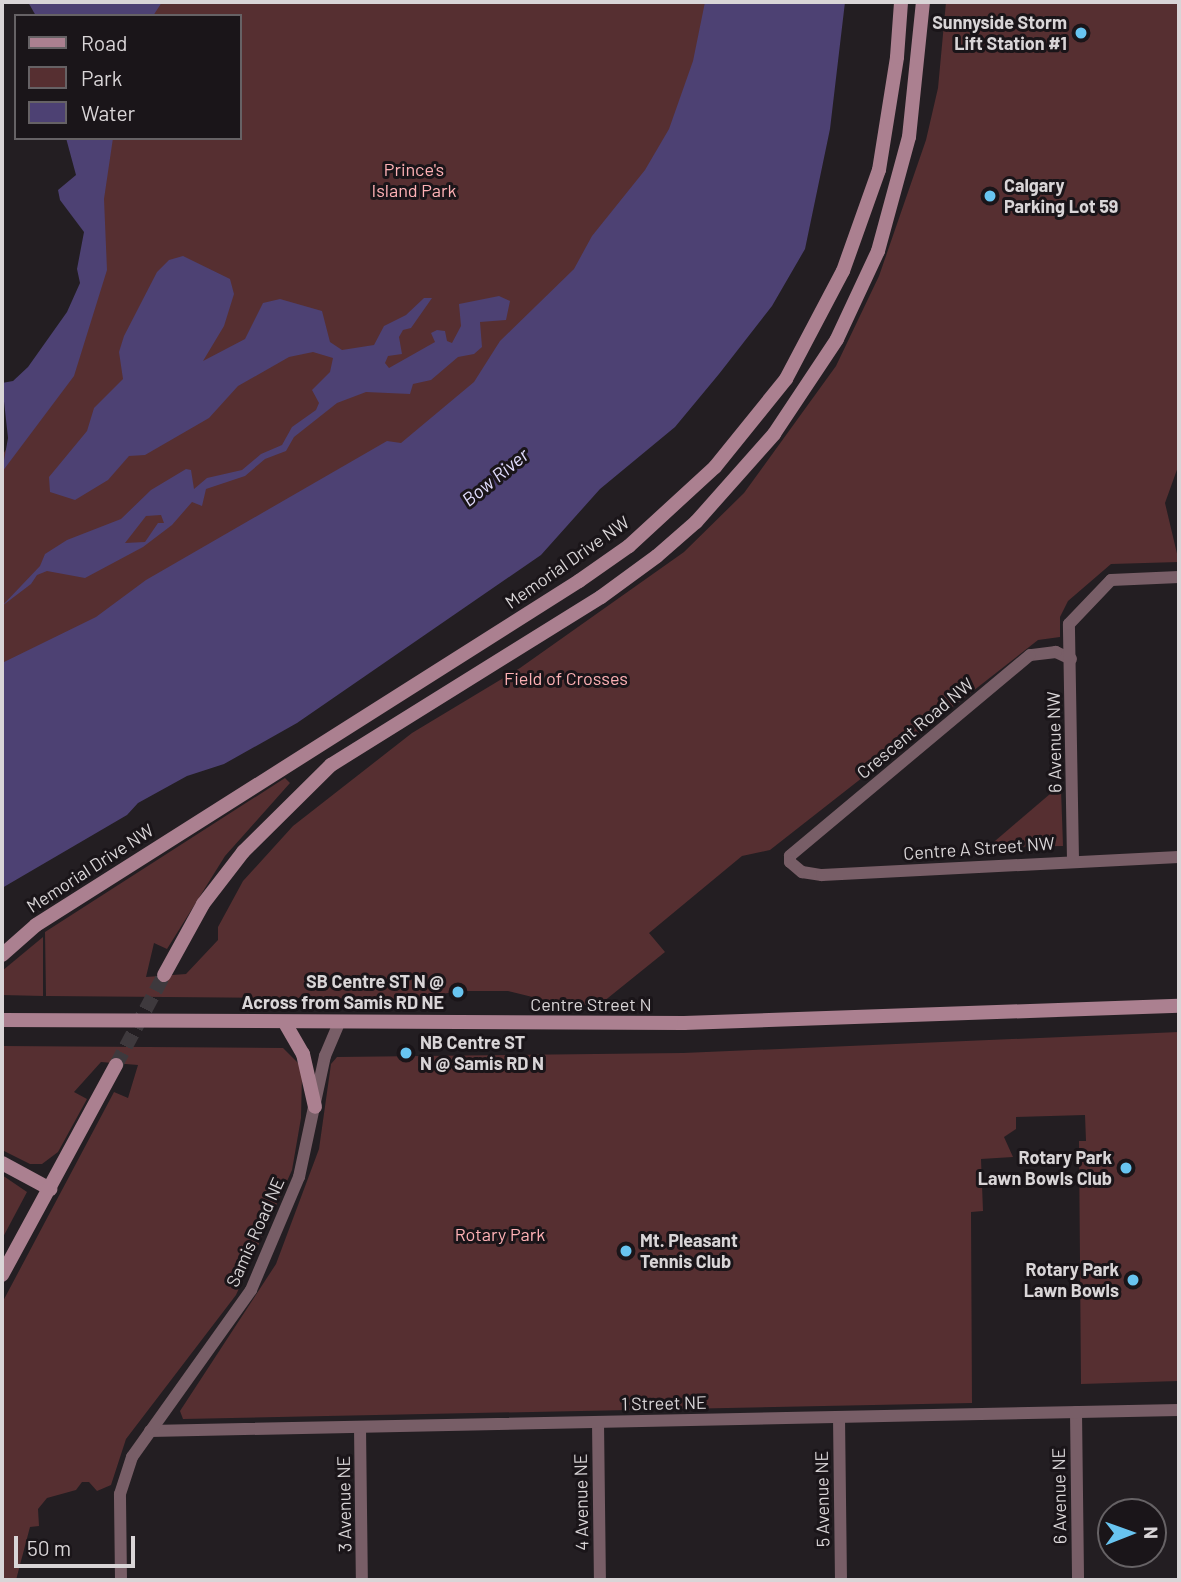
<!DOCTYPE html>
<html>
<head>
<meta charset="utf-8">
<style>
  body { margin:0 }
  #map { position:relative; width:1181px; height:1582px; overflow:hidden; background:#231e22; font-family:Barlow,sans-serif }
  div>[style] { position:absolute }
  .green>* { inset:0; background:#562f31 }
  .water>* { inset:0; background:#4d4173 }
  .secondary-tunnel>* { height:14px; margin-top:-7px; transform-origin:0; background:repeating-linear-gradient(90deg,#3e393d 0 14px,transparent 0 21px) }
  .minor>* { height:12px; margin:-6px; padding:0 6px; transform-origin:6px; border-radius:6px; background:#785e67 }
  .secondary>* { height:14px; margin:-7px; padding:0 7px; transform-origin:7px; border-radius:7px; background:#ab8090 }
  .dots>* { width:19px; height:19px; translate:-50% -50%; box-sizing:border-box; border:4px solid #1a1519; border-radius:50% }
  span { translate:-50% -50%; white-space:nowrap; text-align:center; line-height:1.15; -webkit-text-stroke:6px #1a1519; paint-order:stroke }
  .poi-label { font-size:18px; color:#d9d5d7; font-weight:700 }
  .right { translate:-100% -50%; text-align:right }
  .left { translate:0 -50%; text-align:left }
  .park-label { font-size:18px; color:#feb1b5 }
  .street-label { font-size:18px; color:#d9d5d7 }
  .water-label { font-size:19px; color:#e2ddfe; font-style:italic }
  .frame { position:absolute; inset:0; border:4px solid #d9d5d7; pointer-events:none }
  .legend { position:absolute; left:14px; top:14px; width:228px; height:126px; box-sizing:border-box; background:#1a1519; border:2px solid #666265; margin:0; padding:9px 12px; list-style:none; font-size:21px; color:#d9d5d7 }
  .legend li { display:flex; align-items:center; gap:14px; height:35px }
  .legend b { width:35px; border:2px solid #666265 }
  .north { position:absolute; left:1097px; top:1498px; width:70px; height:70px; box-sizing:border-box; background:#1a1519; border:2px solid #666265; border-radius:50%; rotate:89deg; font-size:19px; font-weight:700; line-height:28px; text-align:center; color:#d9d5d7 }
  .north::after { content:''; display:block; margin:auto; width:24px; height:32px; background:#68c4f0; clip-path:polygon(50% 0,100% 100%,50% 72%,0 100%) }
  .scale { position:absolute; left:14px; top:1536px; width:121px; height:32px; box-sizing:border-box; border:4px solid #d9d5d7; border-top:0; padding-left:9px; font-size:21px; line-height:24px; white-space:nowrap; color:#d9d5d7; -webkit-text-stroke:5px #1a1519; paint-order:stroke }
</style>
</head>
<body>
<div id="map">
  <div class="green">
    <i style="clip-path:polygon(155px 2px,709px 2px,706px 31px,673px 133px,599px 248px,478px 385px,401px 449px,2px 670px,2px 456px,92px 308px,100px 138px,240px 138px,240px 16px,145px 16px)"></i>
    <i style="clip-path:polygon(946px 2px,1179px 2px,1179px 464px,1165px 503px,1179px 562px,1111px 564px,1068px 601px,1060px 617px,1060px 637px,1038px 640px,770px 850px,742px 856px,649px 933px,665px 952px,598px 1006px,565px 1005px,508px 991px,460px 991px,411px 999px,46px 996px,45px 932px,285px 778px,290px 783px,225px 856px,167px 949px,154px 943px,146px 977px,186px 974px,218px 940px,218px 927px,243px 881px,293px 826px,412px 733px,520px 668px,684px 552px,744px 493px,836px 366px,879px 276px,926px 140px,938px 88px)"></i>
    <i style="clip-path:polygon(1057px 788px,1061px 789px,1063px 846px,988px 847px)"></i>
    <i style="clip-path:polygon(43px 937px,43px 996px,2px 995px,2px 971px)"></i>
    <i style="clip-path:polygon(1179px 1032px,1179px 1381px,1081px 1384px,1079px 1141px,1086px 1141px,1085px 1115px,1016px 1117px,1016px 1129px,1004px 1137px,1013px 1157px,981px 1159px,983px 1211px,971px 1212px,972px 1403px,183px 1419px,180px 1411px,276px 1264px,319px 1149px,331px 1064px,337px 1057px,683px 1053px)"></i>
    <i style="clip-path:polygon(2px 1046px,283px 1048px,300px 1065px,302px 1075px,301px 1118px,292px 1170px,236px 1295px,126px 1439px,111px 1485px,97px 1491px,89px 1482px,82px 1482px,76px 1490px,47px 1498px,38px 1509px,39px 1526px,30px 1527px,16px 1580px,2px 1580px,2px 1303px,114px 1092px,128px 1098px,138px 1065px,101px 1062px,74px 1092px,87px 1099px,58px 1152px,42px 1164px,30px 1164px,2px 1150px)"></i>
    <i style="clip-path:polygon(2px 1175px,27px 1192px,2px 1239px)"></i>
  </div>
  <div class="water">
    <i style="clip-path:polygon(28px 2px,162px 2px,153px 16px,36px 16px)"></i>
    <i style="clip-path:polygon(705px 2px,845px 2px,830px 129px,805px 249px,772px 306px,719px 374px,675px 427px,600px 489px,541px 555px,297px 723px,224px 764px,187px 776px,138px 803px,127px 815px,2px 888px,2px 663px,96px 617px,146px 580px,387px 441px,401px 443px,474px 382px,500px 341px,574px 269px,592px 236px,645px 170px,669px 129px,693px 61px)"></i>
    <i style="clip-path:polygon(66px 138px,113px 138px,104px 199px,107px 270px,74px 376px,2px 472px,8px 438px,2px 383px,13px 381px,28px 367px,67px 312px,80px 283px,77px 269px,84px 232px,60px 200px,58px 190px,76px 175px)"></i>
    <i style="clip-path:polygon(evenodd,183px 256px,230px 279px,234px 294px,224px 326px,203px 361px,245px 339px,263px 303px,280px 299px,322px 311px,330px 342px,342px 350px,374px 345px,384px 326px,406px 315px,424px 298px,432px 298px,411px 328px,403px 330px,399px 337px,402px 354px,388px 356px,385px 363px,389px 368px,435px 342px,431px 333px,437px 330px,445px 331px,447px 341px,452px 343px,461px 326px,459px 304px,499px 296px,510px 301px,506px 320px,480px 322px,482px 347px,474px 354px,458px 357px,431px 380px,413px 384px,410px 394px,366px 392px,337px 403px,294px 437px,286px 451px,265px 459px,245px 476px,206px 489px,202px 506px,192px 502px,172px 525px,143px 547px,85px 578px,47px 571px,37px 575px,31px 584px,2px 606px,40px 566px,45px 554px,67px 540px,121px 519px,151px 490px,186px 469px,191px 470px,194px 489px,207px 478px,242px 470px,261px 454px,282px 445px,292px 427px,316px 410px,319px 403px,312px 390px,330px 372px,333px 358px,313px 352px,289px 357px,238px 386px,209px 418px,145px 455px,129px 456px,108px 480px,75px 500px,50px 492px,49px 477px,87px 431px,94px 408px,123px 379px,119px 352px,124px 336px,157px 272px,169px 260px,183px 256px,161px 515px,164px 523px,158px 523px,145px 542px,125px 543px,146px 516px,161px 515px)"></i>
  </div>
  <div class="secondary-tunnel">
    <i style="left:116px;top:1065px;width:102px;rotate:-61.9deg"></i>
  </div>
  <div class="minor">
    <i style="left:1071px;top:659px;width:17px;rotate:-155deg"></i>
    <i style="left:1056px;top:652px;width:26px;rotate:173deg"></i>
    <i style="left:1030px;top:655px;width:313px;rotate:140.1deg"></i>
    <i style="left:790px;top:856px;width:6px;rotate:90deg"></i>
    <i style="left:790px;top:862px;width:16px;rotate:40deg"></i>
    <i style="left:802px;top:872px;width:20px;rotate:9deg"></i>
    <i style="left:822px;top:875px;width:357px;rotate:-2.9deg"></i>
    <i style="left:1073px;top:860px;width:236px;rotate:-91deg"></i>
    <i style="left:1069px;top:624px;width:61px;rotate:-46.3deg"></i>
    <i style="left:1111px;top:580px;width:68px;rotate:-2.5deg"></i>
    <i style="left:1076px;top:1412px;width:168px;rotate:89.3deg"></i>
    <i style="left:839px;top:1417px;width:163px;rotate:89.3deg"></i>
    <i style="left:598px;top:1422px;width:158px;rotate:89.3deg"></i>
    <i style="left:360px;top:1427px;width:153px;rotate:89.3deg"></i>
    <i style="left:150px;top:1431px;width:1029px;rotate:-1.17deg"></i>
    <i style="left:121px;top:1580px;width:86px;rotate:-90.7deg"></i>
    <i style="left:120px;top:1494px;width:39px;rotate:-72deg"></i>
    <i style="left:132px;top:1457px;width:205px;rotate:-54.5deg"></i>
    <i style="left:251px;top:1290px;width:123px;rotate:-67deg"></i>
    <i style="left:299px;top:1177px;width:124px;rotate:-77.9deg"></i>
    <i style="left:325px;top:1056px;width:36px;rotate:-67deg"></i>
  </div>
  <div class="secondary">
    <i style="left:2px;top:955px;width:45px;rotate:-41.4deg"></i>
    <i style="left:36px;top:925px;width:643px;rotate:-32.35deg"></i>
    <i style="left:579px;top:581px;width:61px;rotate:-35deg"></i>
    <i style="left:629px;top:546px;width:117px;rotate:-42.6deg"></i>
    <i style="left:715px;top:467px;width:113px;rotate:-51.1deg"></i>
    <i style="left:786px;top:379px;width:122px;rotate:-62.2deg"></i>
    <i style="left:843px;top:271px;width:107px;rotate:-70.4deg"></i>
    <i style="left:879px;top:170px;width:114px;rotate:-80.9deg"></i>
    <i style="left:897px;top:57px;width:55px;rotate:-85.8deg"></i>
    <i style="left:164px;top:975px;width:81px;rotate:-61.2deg"></i>
    <i style="left:203px;top:904px;width:66px;rotate:-52.4deg"></i>
    <i style="left:243px;top:852px;width:124px;rotate:-44.7deg"></i>
    <i style="left:331px;top:765px;width:318px;rotate:-31.9deg"></i>
    <i style="left:601px;top:597px;width:69px;rotate:-36.2deg"></i>
    <i style="left:657px;top:556px;width:52px;rotate:-41.1deg"></i>
    <i style="left:696px;top:522px;width:118px;rotate:-48.4deg"></i>
    <i style="left:774px;top:434px;width:114px;rotate:-56.4deg"></i>
    <i style="left:837px;top:339px;width:97px;rotate:-65deg"></i>
    <i style="left:878px;top:251px;width:118px;rotate:-74.8deg"></i>
    <i style="left:909px;top:137px;width:136px;rotate:-84.1deg"></i>
    <i style="left:2px;top:1020px;width:682px;rotate:0.25deg"></i>
    <i style="left:684px;top:1023px;width:495px;rotate:-2deg"></i>
    <i style="left:285px;top:1023px;width:36px;rotate:60deg"></i>
    <i style="left:303px;top:1054px;width:54px;rotate:77.2deg"></i>
    <i style="left:2px;top:1163px;width:55px;rotate:28.4deg"></i>
    <i style="left:2px;top:1275px;width:239px;rotate:-61.5deg"></i>
  </div>
  <div class="dots">
    <i style="left:1081px;top:33px;background:#68c4f0"></i>
    <i style="left:990px;top:196px;background:#68c4f0"></i>
    <i style="left:458px;top:992px;background:#68c4f0"></i>
    <i style="left:406px;top:1053px;background:#68c4f0"></i>
    <i style="left:1126px;top:1168px;background:#68c4f0"></i>
    <i style="left:626px;top:1251px;background:#68c4f0"></i>
    <i style="left:1133px;top:1280px;background:#68c4f0"></i>
  </div>
  <div class="poi-label">
    <span class="right" style="left:1067px;top:33px">Sunnyside Storm<br>Lift Station #1</span>
    <span class="left" style="left:1004px;top:196px">Calgary<br>Parking Lot 59</span>
    <span class="right" style="left:444px;top:992px">SB Centre ST N @<br>Across from Samis RD NE</span>
    <span class="left" style="left:420px;top:1053px">NB Centre ST<br>N @ Samis RD N</span>
    <span class="right" style="left:1112px;top:1168px">Rotary Park<br>Lawn Bowls Club</span>
    <span class="left" style="left:640px;top:1251px">Mt. Pleasant<br>Tennis Club</span>
    <span class="right" style="left:1119px;top:1280px">Rotary Park<br>Lawn Bowls</span>
  </div>
  <div class="park-label">
    <span style="left:414px;top:180px">Prince's<br>Island Park</span>
    <span style="left:566px;top:678px">Field of Crosses</span>
    <span style="left:500px;top:1234px">Rotary Park</span>
  </div>
  <div class="street-label">
    <span style="left:567px;top:562px;rotate:-35deg">Memorial Drive NW</span>
    <span style="left:915px;top:728px;rotate:-40deg">Crescent Road NW</span>
    <span style="left:1054px;top:742px;rotate:-91deg">6 Avenue NW</span>
    <span style="left:979px;top:848px;rotate:-4deg">Centre A Street NW</span>
    <span style="left:90px;top:868px;rotate:-33deg">Memorial Drive NW</span>
    <span style="left:591px;top:1004px">Centre Street N</span>
    <span style="left:255px;top:1232px;rotate:-66deg">Samis Road NE</span>
    <span style="left:664px;top:1403px;rotate:-1deg">1 Street NE</span>
    <span style="left:1059px;top:1496px;rotate:-91deg">6 Avenue NE</span>
    <span style="left:822px;top:1499px;rotate:-91deg">5 Avenue NE</span>
    <span style="left:581px;top:1502px;rotate:-91deg">4 Avenue NE</span>
    <span style="left:344px;top:1504px;rotate:-91deg">3 Avenue NE</span>
  </div>
  <div class="water-label">
    <span style="left:495px;top:477px;rotate:-39deg">Bow River</span>
  </div>
  <div class="frame"></div>
  <ul class="legend">
  <li><b style="height:9px;background:#ab8090"></b>Road</li>
  <li><b style="height:19px;background:#562f31"></b>Park</li>
  <li><b style="height:19px;background:#4d4173"></b>Water</li>
  </ul>
  <div class="north">N</div>
  <div class="scale">50 m</div>
</div>
</body>
</html>
